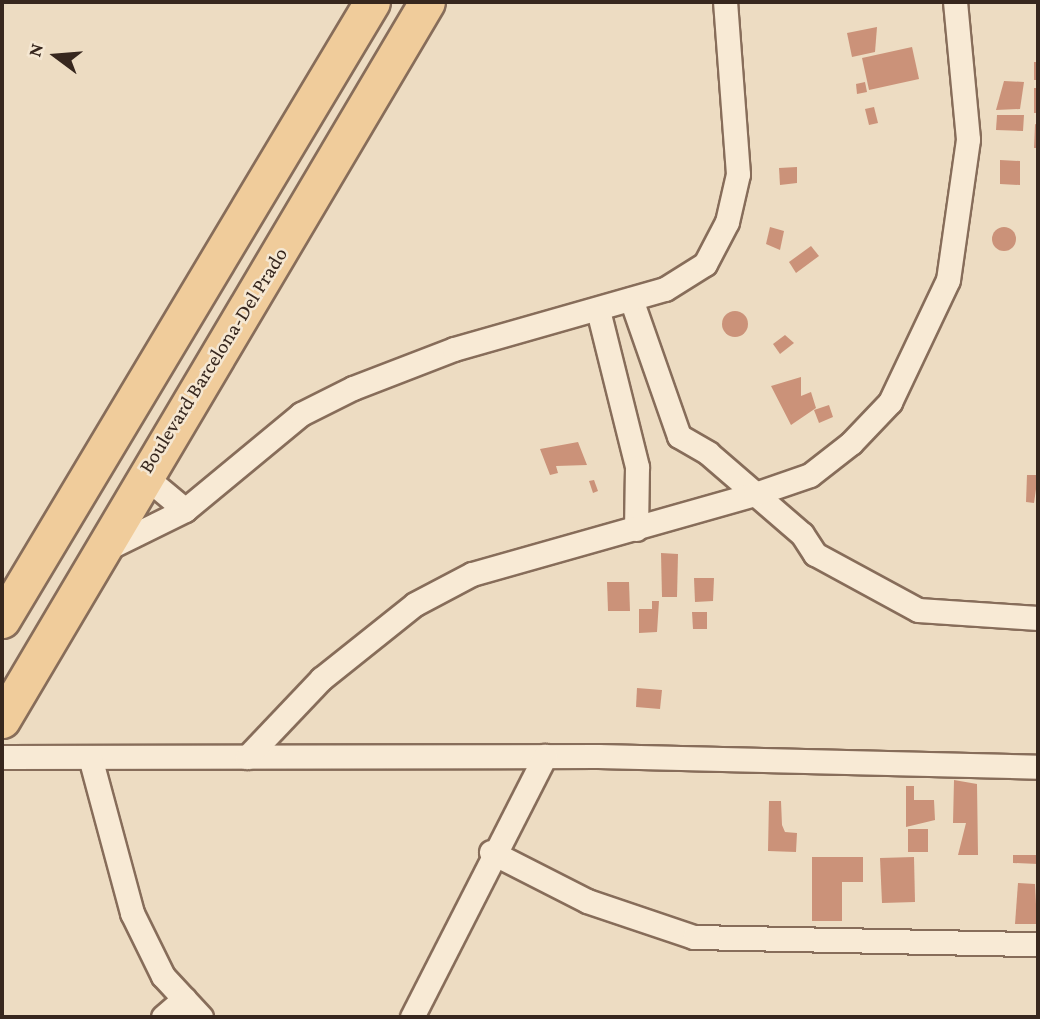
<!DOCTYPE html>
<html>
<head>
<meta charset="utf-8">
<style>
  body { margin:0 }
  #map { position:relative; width:1040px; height:1019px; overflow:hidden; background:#eddcc2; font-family:"Crimson Pro",serif }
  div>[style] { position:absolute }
  .building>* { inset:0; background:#cb9279 }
  .round { border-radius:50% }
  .roads { filter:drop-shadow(2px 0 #876d5a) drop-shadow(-2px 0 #876d5a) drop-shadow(0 2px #876d5a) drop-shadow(0 -2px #876d5a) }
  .minor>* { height:23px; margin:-11.5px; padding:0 11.5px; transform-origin:11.5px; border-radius:11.5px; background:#f8ead5 }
  .primary>* { height:35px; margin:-17.5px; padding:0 17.5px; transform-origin:17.5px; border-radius:17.5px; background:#f0cc9b }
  span { translate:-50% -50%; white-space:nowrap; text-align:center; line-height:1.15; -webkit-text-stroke:5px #f5e7d2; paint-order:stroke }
  .street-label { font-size:21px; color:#37271e }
  .frame { position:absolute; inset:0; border:4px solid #37271e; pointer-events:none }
  .north { position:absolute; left:21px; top:21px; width:70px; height:70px; -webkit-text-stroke:5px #f5e7d2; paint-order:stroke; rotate:286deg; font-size:19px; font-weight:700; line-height:28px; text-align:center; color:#37271e }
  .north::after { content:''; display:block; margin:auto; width:24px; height:32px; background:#37271e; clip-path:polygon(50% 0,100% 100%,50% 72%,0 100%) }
</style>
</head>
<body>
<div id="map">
  <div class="building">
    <i style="clip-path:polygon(877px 27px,875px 52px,852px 57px,847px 33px)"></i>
    <i style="clip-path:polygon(912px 47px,919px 79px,869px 90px,862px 58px)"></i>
    <i style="clip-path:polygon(1034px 62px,1038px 62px,1038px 80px,1034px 80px)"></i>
    <i style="clip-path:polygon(1004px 81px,1024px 82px,1020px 109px,996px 110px)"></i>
    <i style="clip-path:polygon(865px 82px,867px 92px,857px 94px,856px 84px)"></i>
    <i style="clip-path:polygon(1034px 88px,1038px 88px,1038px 113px,1034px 113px)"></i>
    <i style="clip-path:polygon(874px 107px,878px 123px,869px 125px,865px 109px)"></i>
    <i style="clip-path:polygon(997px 115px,1024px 115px,1023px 131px,996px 130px)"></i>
    <i style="clip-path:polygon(1035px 124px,1038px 125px,1038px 148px,1034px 148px)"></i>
    <i style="clip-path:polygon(1000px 160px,1020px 161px,1020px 185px,1000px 184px)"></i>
    <i style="clip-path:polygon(797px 167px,797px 183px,780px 185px,779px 168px)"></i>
    <i style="clip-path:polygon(770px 227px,784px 231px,780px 250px,766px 244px)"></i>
    <i class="round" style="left:992px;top:227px;width:24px;height:24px"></i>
    <i style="clip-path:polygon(811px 246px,819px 256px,796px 273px,789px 262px)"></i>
    <i class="round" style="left:722px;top:311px;width:26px;height:26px"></i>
    <i style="clip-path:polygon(785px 335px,794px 343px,780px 354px,773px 344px)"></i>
    <i style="clip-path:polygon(801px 377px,801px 396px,811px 392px,816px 408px,791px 425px,771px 386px)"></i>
    <i style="clip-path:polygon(829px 405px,833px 417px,819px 423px,814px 410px)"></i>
    <i style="clip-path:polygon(578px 442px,587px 465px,556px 466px,558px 473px,550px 475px,540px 449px)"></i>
    <i style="clip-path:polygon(1027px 475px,1038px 475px,1034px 503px,1026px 502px)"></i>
    <i style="clip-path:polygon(594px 480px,598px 491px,593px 493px,589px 481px)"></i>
    <i style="clip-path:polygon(661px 553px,678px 554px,677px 597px,662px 597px)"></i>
    <i style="clip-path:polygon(694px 578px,714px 578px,713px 601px,695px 602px)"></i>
    <i style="clip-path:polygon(607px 582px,629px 582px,630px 611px,608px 611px)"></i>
    <i style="clip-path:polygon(652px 601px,659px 601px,657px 632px,639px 633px,639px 609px,652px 609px)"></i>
    <i style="clip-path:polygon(692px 612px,707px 612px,707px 629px,693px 629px)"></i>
    <i style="clip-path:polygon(637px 688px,662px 690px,660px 709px,636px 707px)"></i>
    <i style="clip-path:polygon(954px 780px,977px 784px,978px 855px,958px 855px,966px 823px,953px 823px)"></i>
    <i style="clip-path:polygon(906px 786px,914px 786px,914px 800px,934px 800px,935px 820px,906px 827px)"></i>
    <i style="clip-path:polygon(769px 801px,781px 801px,782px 825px,785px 832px,797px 833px,796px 852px,768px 851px)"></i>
    <i style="clip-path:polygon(908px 829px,928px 829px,928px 852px,908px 852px)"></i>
    <i style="clip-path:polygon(1013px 855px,1038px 855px,1038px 864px,1013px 863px)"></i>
    <i style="clip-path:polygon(812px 857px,863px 857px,863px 882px,842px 882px,842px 921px,812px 921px)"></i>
    <i style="clip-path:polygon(914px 857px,915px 902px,882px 903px,880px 858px)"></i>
    <i style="clip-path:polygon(1018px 883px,1035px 884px,1037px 924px,1015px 924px)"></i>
  </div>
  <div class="roads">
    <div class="minor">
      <i style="left:631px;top:299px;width:145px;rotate:70.7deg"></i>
      <i style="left:679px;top:436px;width:34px;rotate:30deg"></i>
      <i style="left:708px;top:453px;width:124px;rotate:40.8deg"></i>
      <i style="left:802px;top:534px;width:24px;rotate:57deg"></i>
      <i style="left:815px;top:554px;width:117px;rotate:28.5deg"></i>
      <i style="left:918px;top:610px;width:120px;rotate:3.8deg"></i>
      <i style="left:598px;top:310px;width:162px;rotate:76deg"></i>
      <i style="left:637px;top:467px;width:62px;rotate:90.9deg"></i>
      <i style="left:142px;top:474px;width:56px;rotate:39.9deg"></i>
      <i style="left:104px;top:550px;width:90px;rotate:-26.3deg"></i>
      <i style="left:185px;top:510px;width:151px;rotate:-39.6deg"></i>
      <i style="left:301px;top:414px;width:58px;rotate:-26.6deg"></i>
      <i style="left:353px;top:388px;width:108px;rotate:-21.1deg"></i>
      <i style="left:454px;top:349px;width:219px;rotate:-15.9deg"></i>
      <i style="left:665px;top:289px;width:47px;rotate:-32deg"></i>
      <i style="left:705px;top:264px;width:47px;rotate:-62.4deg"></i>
      <i style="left:727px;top:222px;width:49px;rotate:-77.1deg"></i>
      <i style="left:738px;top:174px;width:172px;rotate:-94.3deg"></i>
      <i style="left:2px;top:757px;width:596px;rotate:-0.1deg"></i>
      <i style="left:598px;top:756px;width:440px;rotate:1.4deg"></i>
      <i style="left:90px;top:757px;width:162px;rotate:74.9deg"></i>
      <i style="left:132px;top:913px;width:70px;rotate:63.8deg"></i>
      <i style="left:163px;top:976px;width:56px;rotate:47.2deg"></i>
      <i style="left:247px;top:757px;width:108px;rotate:-46.5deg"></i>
      <i style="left:321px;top:679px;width:120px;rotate:-38.6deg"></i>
      <i style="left:415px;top:604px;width:64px;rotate:-27.8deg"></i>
      <i style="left:472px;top:574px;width:294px;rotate:-15.8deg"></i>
      <i style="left:755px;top:494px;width:58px;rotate:-19.1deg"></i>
      <i style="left:810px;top:475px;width:52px;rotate:-38deg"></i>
      <i style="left:851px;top:443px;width:57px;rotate:-46.4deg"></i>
      <i style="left:890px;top:402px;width:135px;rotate:-64.6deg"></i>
      <i style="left:948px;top:280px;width:142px;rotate:-81.9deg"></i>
      <i style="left:968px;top:139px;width:138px;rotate:-95.4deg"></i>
      <i style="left:491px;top:852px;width:108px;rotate:27deg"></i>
      <i style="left:587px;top:901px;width:113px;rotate:18.6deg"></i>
      <i style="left:694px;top:937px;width:344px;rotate:1.2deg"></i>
      <i style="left:163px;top:1017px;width:28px;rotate:-41deg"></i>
      <i style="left:412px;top:1017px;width:293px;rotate:-63deg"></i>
    </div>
    <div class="primary">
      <i style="left:2px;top:620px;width:720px;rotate:-59.09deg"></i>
      <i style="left:2px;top:720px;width:834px;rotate:-59.38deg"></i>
    </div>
  </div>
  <div class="street-label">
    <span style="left:213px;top:360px;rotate:-58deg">Boulevard Barcelona-Del Prado</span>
  </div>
  <div class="frame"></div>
  <div class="north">N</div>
</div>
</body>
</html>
